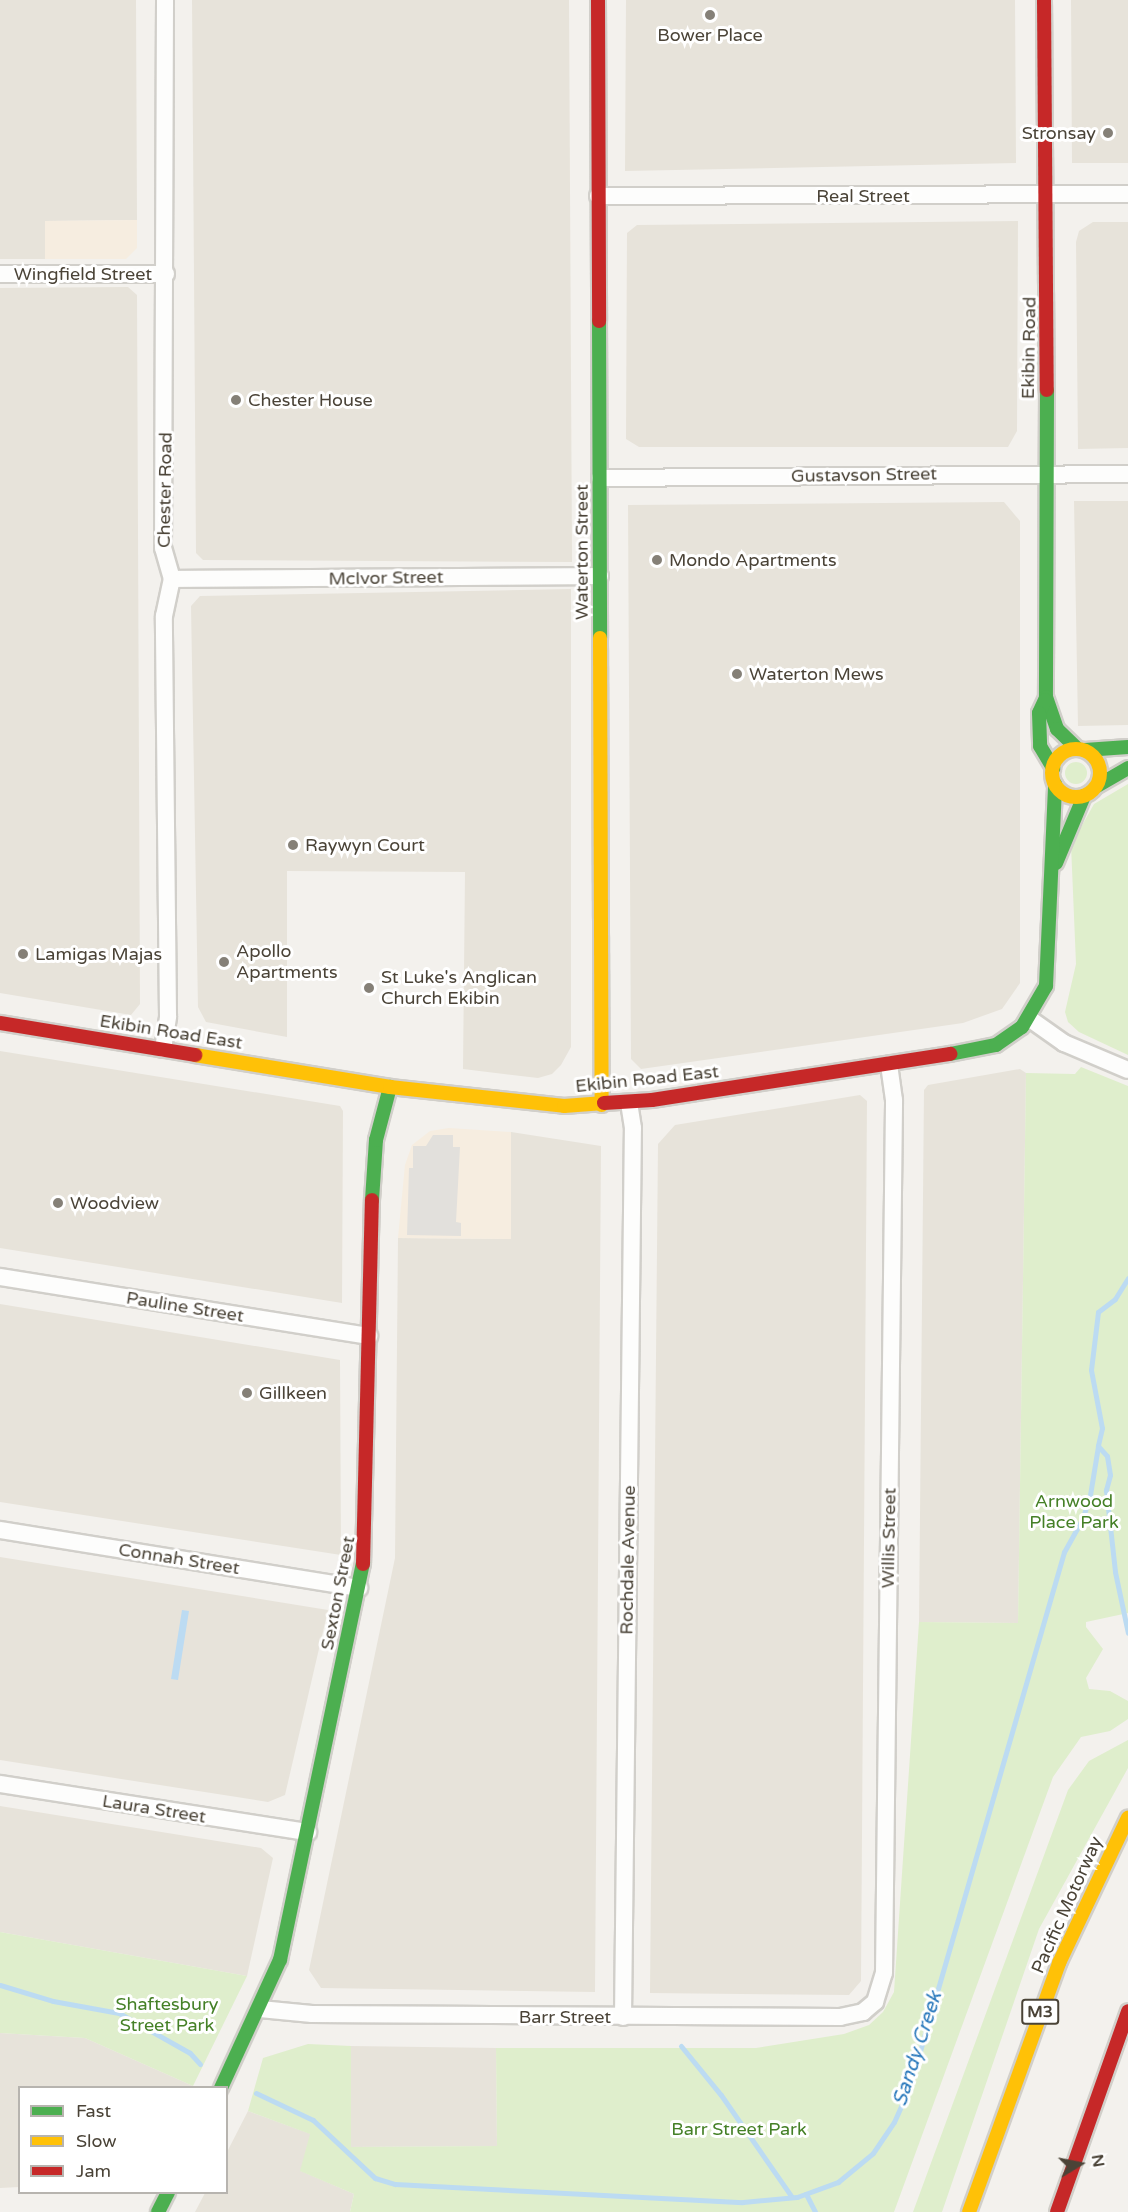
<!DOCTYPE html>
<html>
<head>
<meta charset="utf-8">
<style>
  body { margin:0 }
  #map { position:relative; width:1128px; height:2212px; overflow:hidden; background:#f3f1ed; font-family:"Varela Round",sans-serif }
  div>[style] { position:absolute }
  .residential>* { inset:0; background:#e7e3da }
  .commercial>* { inset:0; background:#f6ede0 }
  .green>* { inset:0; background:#dfeecc }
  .round { border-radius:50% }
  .parking>* { inset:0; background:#e2e0dc }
  .water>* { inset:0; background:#bcdbf2 }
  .stream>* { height:5px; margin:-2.5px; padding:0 2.5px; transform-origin:2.5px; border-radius:2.5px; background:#bcdbf2 }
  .roads { filter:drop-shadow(2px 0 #d1cfca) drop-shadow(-2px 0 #d1cfca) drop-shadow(0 2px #d1cfca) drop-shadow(0 -2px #d1cfca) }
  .street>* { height:16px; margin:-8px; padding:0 8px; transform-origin:8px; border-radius:8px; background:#fdfdfc }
  .fast>* { height:14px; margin:-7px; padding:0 7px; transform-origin:7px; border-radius:7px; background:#4caf50 }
  .slow>* { height:14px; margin:-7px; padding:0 7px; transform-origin:7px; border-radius:7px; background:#ffc107 }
  .slow>.ring { margin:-7px; padding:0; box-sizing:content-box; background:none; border:14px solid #ffc107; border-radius:50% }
  .jam>* { height:14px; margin:-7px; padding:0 7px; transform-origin:7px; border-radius:7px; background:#c62828 }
  .dots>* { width:16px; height:16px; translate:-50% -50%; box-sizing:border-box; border:3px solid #fff; border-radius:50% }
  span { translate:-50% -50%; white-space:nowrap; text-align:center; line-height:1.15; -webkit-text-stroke:6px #fff; paint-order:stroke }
  .shield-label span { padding:2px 4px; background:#fff; border:2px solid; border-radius:4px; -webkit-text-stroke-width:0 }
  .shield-label { font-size:16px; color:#4a4337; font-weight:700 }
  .poi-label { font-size:18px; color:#4a4337 }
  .right { translate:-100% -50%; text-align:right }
  .left { translate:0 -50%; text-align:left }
  .street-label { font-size:18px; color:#4a4337 }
  .park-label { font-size:18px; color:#458027 }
  .water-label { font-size:20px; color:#2a79bc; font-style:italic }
  .legend { position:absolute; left:18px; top:2086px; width:210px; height:108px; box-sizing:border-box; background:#fff; border:2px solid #b7b4af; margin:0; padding:8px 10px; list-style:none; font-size:18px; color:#4a4337 }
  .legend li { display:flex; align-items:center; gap:12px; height:30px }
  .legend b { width:30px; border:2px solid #b7b4af }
  .north { position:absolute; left:1050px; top:2134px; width:60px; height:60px; -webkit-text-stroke:4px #fff; paint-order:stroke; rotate:80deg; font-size:16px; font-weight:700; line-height:24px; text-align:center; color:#4a4337 }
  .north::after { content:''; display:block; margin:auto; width:21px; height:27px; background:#4a4337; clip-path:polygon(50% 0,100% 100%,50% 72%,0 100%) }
</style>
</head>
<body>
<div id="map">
  <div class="residential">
    <i style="clip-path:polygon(0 0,136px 0,137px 220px,46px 221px,45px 259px,0 259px)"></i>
    <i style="clip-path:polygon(192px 0,569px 0,572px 562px,203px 560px,196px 553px)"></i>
    <i style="clip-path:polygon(626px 0,1015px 0,1016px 163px,625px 171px)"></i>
    <i style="clip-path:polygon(1071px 0,1128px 0,1128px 163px,1072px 163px)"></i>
    <i style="clip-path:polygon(1018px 221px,1017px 431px,1008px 447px,639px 447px,626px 439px,627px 233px,637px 225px)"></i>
    <i style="clip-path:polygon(1093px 222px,1128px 222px,1128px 448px,1078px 449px,1076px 242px,1079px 231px)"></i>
    <i style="clip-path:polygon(128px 287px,137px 295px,140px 1004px,131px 1015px,0 993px,0 288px)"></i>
    <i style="clip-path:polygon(1074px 501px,1128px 501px,1128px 725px,1078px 726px)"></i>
    <i style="clip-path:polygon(1004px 502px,1020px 521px,1020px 983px,1002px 1009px,963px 1023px,641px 1069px,631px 1059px,628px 505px)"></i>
    <i style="clip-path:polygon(571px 589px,571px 1047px,561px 1065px,552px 1074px,538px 1078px,463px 1069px,465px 872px,287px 871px,287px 1037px,206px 1022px,198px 1007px,191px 606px,200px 596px)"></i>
    <i style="clip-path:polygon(0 1051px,340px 1106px,343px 1111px,342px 1303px,0 1248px)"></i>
    <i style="clip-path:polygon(1020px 1069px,1026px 1073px,1018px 1623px,919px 1622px,924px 1090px,928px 1085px)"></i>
    <i style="clip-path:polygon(860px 1095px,867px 1101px,861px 1981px,849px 1995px,650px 1993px,658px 1144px,675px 1125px)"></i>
    <i style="clip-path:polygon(511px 1132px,601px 1146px,595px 1992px,321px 1988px,309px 1970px,395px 1558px,398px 1238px,511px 1239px)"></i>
    <i style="clip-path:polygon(0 1304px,340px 1360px,341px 1555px,0 1502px)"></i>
    <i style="clip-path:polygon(0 1557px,328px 1610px,285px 1795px,268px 1802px,0 1760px)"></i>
    <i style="clip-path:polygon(0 1806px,261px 1848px,273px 1858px,247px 1976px,0 1932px)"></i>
    <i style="clip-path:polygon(0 2033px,85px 2038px,193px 2086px,20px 2088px,19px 2187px,0 2188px)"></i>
    <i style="clip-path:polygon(351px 2046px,496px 2048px,497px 2146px,350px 2147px)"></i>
    <i style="clip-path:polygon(248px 2111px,311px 2134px,301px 2171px,354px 2194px,350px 2212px,195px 2212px,205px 2193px,226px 2192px,227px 2152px)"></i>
  </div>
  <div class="commercial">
    <i style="clip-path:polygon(137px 220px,137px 248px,126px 259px,45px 259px,45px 221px)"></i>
    <i style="clip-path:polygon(449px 1128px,511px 1132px,511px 1239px,398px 1238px,405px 1165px,412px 1145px,430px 1131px)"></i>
  </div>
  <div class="green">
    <i class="round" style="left:1065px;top:762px;width:22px;height:22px"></i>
    <i style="clip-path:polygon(1128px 784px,1128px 1055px,1079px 1032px,1068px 1022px,1065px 1012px,1076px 964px,1071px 845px,1094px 804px)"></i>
    <i style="clip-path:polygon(1081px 1067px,1128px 1086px,1128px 1613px,1086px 1622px,1086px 1627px,1103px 1649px,1086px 1678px,1089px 1689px,1110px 1691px,1128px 1701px,1128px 1719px,1110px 1731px,1081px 1737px,1053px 1777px,894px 2212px,350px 2212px,354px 2194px,300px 2171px,310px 2134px,248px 2111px,263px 2058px,308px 2044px,351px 2046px,351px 2147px,497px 2146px,496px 2048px,756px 2048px,844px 2034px,869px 2025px,883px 2012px,894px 1992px,919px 1622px,1018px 1623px,1026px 1073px,1075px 1074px)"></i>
    <i style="clip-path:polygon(1128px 1740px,1128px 1768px,1039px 1929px,942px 2212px,913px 2212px,1068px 1790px,1089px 1761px)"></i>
    <i style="clip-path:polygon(0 1932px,247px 1976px,193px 2086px,85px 2038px,0 2033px)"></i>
  </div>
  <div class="parking">
    <i style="clip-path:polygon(433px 1135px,453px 1135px,453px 1147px,460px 1147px,456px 1222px,461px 1223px,461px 1236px,407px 1235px,409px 1168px,413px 1168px,413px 1146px,426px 1146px)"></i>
  </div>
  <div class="water">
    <i style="clip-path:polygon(182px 1610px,189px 1611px,178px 1680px,171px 1679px)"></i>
  </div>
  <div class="stream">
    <i style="left:1128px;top:1278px;width:25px;rotate:122deg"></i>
    <i style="left:1115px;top:1299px;width:21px;rotate:143deg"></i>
    <i style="left:1098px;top:1312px;width:58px;rotate:96.9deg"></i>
    <i style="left:1091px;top:1370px;width:59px;rotate:79.3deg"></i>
    <i style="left:1102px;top:1428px;width:18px;rotate:103deg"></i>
    <i style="left:1098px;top:1446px;width:13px;rotate:48deg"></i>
    <i style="left:1107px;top:1456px;width:19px;rotate:81deg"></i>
    <i style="left:1110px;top:1475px;width:16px;rotate:105deg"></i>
    <i style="left:1106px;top:1490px;width:82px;rotate:83.7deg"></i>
    <i style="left:1115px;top:1572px;width:62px;rotate:78deg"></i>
    <i style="left:0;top:1985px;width:55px;rotate:16.8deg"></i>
    <i style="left:53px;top:2001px;width:67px;rotate:10.3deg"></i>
    <i style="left:119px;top:2013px;width:81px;rotate:29.4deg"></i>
    <i style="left:190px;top:2053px;width:15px;rotate:48deg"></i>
    <i style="left:681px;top:2046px;width:63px;rotate:50.8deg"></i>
    <i style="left:721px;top:2095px;width:124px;rotate:55.2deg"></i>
    <i style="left:256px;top:2093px;width:63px;rotate:25.3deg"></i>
    <i style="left:313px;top:2120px;width:85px;rotate:43.1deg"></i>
    <i style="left:375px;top:2178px;width:21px;rotate:17deg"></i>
    <i style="left:395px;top:2184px;width:348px;rotate:3deg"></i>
    <i style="left:743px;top:2202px;width:54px;rotate:-5.3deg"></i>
    <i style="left:797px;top:2197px;width:44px;rotate:-20.1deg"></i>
    <i style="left:838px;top:2182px;width:45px;rotate:-39.6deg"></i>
    <i style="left:873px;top:2153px;width:37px;rotate:-56deg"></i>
    <i style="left:894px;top:2122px;width:36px;rotate:-66deg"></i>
    <i style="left:909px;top:2089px;width:559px;rotate:-73.9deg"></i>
    <i style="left:1064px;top:1552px;width:37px;rotate:-61deg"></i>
    <i style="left:1082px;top:1520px;width:26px;rotate:-72deg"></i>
    <i style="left:1090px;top:1495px;width:50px;rotate:-80.7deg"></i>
    <i style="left:806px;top:2194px;width:20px;rotate:63deg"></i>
  </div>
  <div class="roads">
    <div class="street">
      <i style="left:598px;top:196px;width:530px;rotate:-0.22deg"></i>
      <i style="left:0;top:274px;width:166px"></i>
      <i style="left:600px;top:478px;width:528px;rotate:-0.43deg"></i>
      <i style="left:172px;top:579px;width:428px;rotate:-0.4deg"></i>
      <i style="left:1030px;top:1019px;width:42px;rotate:35.2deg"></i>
      <i style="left:1064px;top:1043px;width:69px;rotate:22.9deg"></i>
      <i style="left:163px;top:1049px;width:33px;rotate:-81deg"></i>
      <i style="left:168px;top:1016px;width:400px;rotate:-90.6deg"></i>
      <i style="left:164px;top:616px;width:38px;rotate:-78deg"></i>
      <i style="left:172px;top:579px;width:32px;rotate:-106deg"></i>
      <i style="left:163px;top:548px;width:548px;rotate:-89.79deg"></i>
      <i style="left:0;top:1277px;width:374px;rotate:9.1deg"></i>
      <i style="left:0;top:1530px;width:364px;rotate:9.2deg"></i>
      <i style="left:0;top:1784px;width:312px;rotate:8.9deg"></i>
      <i style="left:260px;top:2009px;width:52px;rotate:5.5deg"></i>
      <i style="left:312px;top:2014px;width:528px;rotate:0.33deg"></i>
      <i style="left:840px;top:2017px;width:24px;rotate:-12deg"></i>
      <i style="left:863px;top:2012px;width:16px;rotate:-40deg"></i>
      <i style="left:875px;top:2002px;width:30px;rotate:-73deg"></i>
      <i style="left:884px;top:1973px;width:873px;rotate:-89.34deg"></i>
      <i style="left:894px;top:1100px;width:36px;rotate:-98deg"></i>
      <i style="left:623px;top:2017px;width:889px;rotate:-89.36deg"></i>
      <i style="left:633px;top:1128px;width:25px;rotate:-99deg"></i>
    </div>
    <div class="fast">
      <i style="left:599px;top:321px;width:317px;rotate:89.8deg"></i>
      <i style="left:1047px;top:390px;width:307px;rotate:90.2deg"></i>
      <i style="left:1046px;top:697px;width:34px;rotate:71deg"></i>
      <i style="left:1057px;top:729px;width:28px;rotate:44deg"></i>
      <i style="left:1045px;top:700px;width:14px;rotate:115deg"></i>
      <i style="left:1039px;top:713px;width:33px;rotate:88deg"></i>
      <i style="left:1040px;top:746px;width:26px;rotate:59deg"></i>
      <i style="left:1085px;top:750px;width:43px;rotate:-4deg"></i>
      <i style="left:1097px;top:786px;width:36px;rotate:-30deg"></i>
      <i style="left:1056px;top:863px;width:73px;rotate:-67.3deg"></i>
      <i style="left:950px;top:1054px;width:47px;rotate:-11.1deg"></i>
      <i style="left:996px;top:1045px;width:32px;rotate:-35deg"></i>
      <i style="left:1022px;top:1027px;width:48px;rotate:-59.7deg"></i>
      <i style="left:1046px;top:986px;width:202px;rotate:-87.4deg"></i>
      <i style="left:372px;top:1200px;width:60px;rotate:-86.2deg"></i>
      <i style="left:376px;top:1140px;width:55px;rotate:-75.2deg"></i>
      <i style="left:221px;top:2088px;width:141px;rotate:-65.3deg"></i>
      <i style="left:280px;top:1960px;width:405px;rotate:-78.2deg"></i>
      <i style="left:158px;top:2212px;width:22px;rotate:-63deg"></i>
    </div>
    <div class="slow">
      <i style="left:600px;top:638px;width:467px;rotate:89.8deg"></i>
      <i class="ring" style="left:1052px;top:749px;width:34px;height:34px"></i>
      <i style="left:195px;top:1055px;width:198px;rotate:9.3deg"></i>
      <i style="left:390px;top:1087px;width:175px;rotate:6.2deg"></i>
      <i style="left:564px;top:1106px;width:40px;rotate:-4.3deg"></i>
      <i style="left:969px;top:2212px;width:265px;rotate:-70.1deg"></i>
      <i style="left:1059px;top:1963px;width:161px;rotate:-64.6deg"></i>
    </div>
    <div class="jam">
      <i style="left:598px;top:0;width:321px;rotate:89.8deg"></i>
      <i style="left:1044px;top:0;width:390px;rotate:89.6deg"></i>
      <i style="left:0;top:1023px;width:198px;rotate:9.3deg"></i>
      <i style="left:604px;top:1103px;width:48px;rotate:-3.6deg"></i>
      <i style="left:652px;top:1100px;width:302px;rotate:-8.8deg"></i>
      <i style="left:363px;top:1564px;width:364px;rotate:-88.6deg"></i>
      <i style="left:1057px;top:2212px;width:213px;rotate:-70.5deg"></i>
    </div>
  </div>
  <div class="dots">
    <i style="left:710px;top:15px;background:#858077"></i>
    <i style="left:1108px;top:133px;background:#858077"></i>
    <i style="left:236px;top:400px;background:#858077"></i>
    <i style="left:657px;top:560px;background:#858077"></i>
    <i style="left:737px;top:674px;background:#858077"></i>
    <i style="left:293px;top:845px;background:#858077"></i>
    <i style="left:23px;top:954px;background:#858077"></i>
    <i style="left:224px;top:962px;background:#858077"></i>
    <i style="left:369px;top:988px;background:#858077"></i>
    <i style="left:58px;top:1203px;background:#858077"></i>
    <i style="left:247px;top:1393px;background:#858077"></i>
  </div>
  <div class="shield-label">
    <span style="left:1040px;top:2012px">M3</span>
  </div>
  <div class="poi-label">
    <span style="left:710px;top:35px">Bower Place</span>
    <span class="right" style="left:1096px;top:133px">Stronsay</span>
    <span class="left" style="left:248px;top:400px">Chester House</span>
    <span class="left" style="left:669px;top:560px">Mondo Apartments</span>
    <span class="left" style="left:749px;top:674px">Waterton Mews</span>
    <span class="left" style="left:305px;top:845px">Raywyn Court</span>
    <span class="left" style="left:236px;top:962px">Apollo<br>Apartments</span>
    <span class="left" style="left:35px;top:954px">Lamigas Majas</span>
    <span class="left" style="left:381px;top:988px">St Luke's Anglican<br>Church Ekibin</span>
    <span class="left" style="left:70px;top:1203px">Woodview</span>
    <span class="left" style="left:259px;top:1393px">Gillkeen</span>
  </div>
  <div class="street-label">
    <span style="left:863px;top:196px">Real Street</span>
    <span style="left:83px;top:274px">Wingfield Street</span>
    <span style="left:1029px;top:348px;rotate:-89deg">Ekibin Road</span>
    <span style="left:864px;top:475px;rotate:-1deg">Gustavson Street</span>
    <span style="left:165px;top:490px;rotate:-89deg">Chester Road</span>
    <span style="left:582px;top:552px;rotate:-90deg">Waterton Street</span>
    <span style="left:386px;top:578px;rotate:-1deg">McIvor Street</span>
    <span style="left:171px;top:1032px;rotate:9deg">Ekibin Road East</span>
    <span style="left:647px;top:1079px;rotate:-6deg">Ekibin Road East</span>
    <span style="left:185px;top:1307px;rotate:9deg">Pauline Street</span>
    <span style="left:889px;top:1538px;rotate:-89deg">Willis Street</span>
    <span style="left:179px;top:1559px;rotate:9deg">Connah Street</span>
    <span style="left:628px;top:1560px;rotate:-89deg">Rochdale Avenue</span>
    <span style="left:338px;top:1593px;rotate:-79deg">Sexton Street</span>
    <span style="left:154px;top:1809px;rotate:9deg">Laura Street</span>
    <span style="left:1067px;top:1905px;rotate:-66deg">Pacific Motorway</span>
    <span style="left:565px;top:2017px">Barr Street</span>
  </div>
  <div class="park-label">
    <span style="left:1074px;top:1512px">Arnwood<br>Place Park</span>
    <span style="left:167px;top:2015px">Shaftesbury<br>Street Park</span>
    <span style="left:739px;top:2129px">Barr Street Park</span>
  </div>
  <div class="water-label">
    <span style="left:918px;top:2049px;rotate:-72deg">Sandy Creek</span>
  </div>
  <ul class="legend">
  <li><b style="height:8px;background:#4caf50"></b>Fast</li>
  <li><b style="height:8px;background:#ffc107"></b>Slow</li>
  <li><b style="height:8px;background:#c62828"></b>Jam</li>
  </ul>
  <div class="north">N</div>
</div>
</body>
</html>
